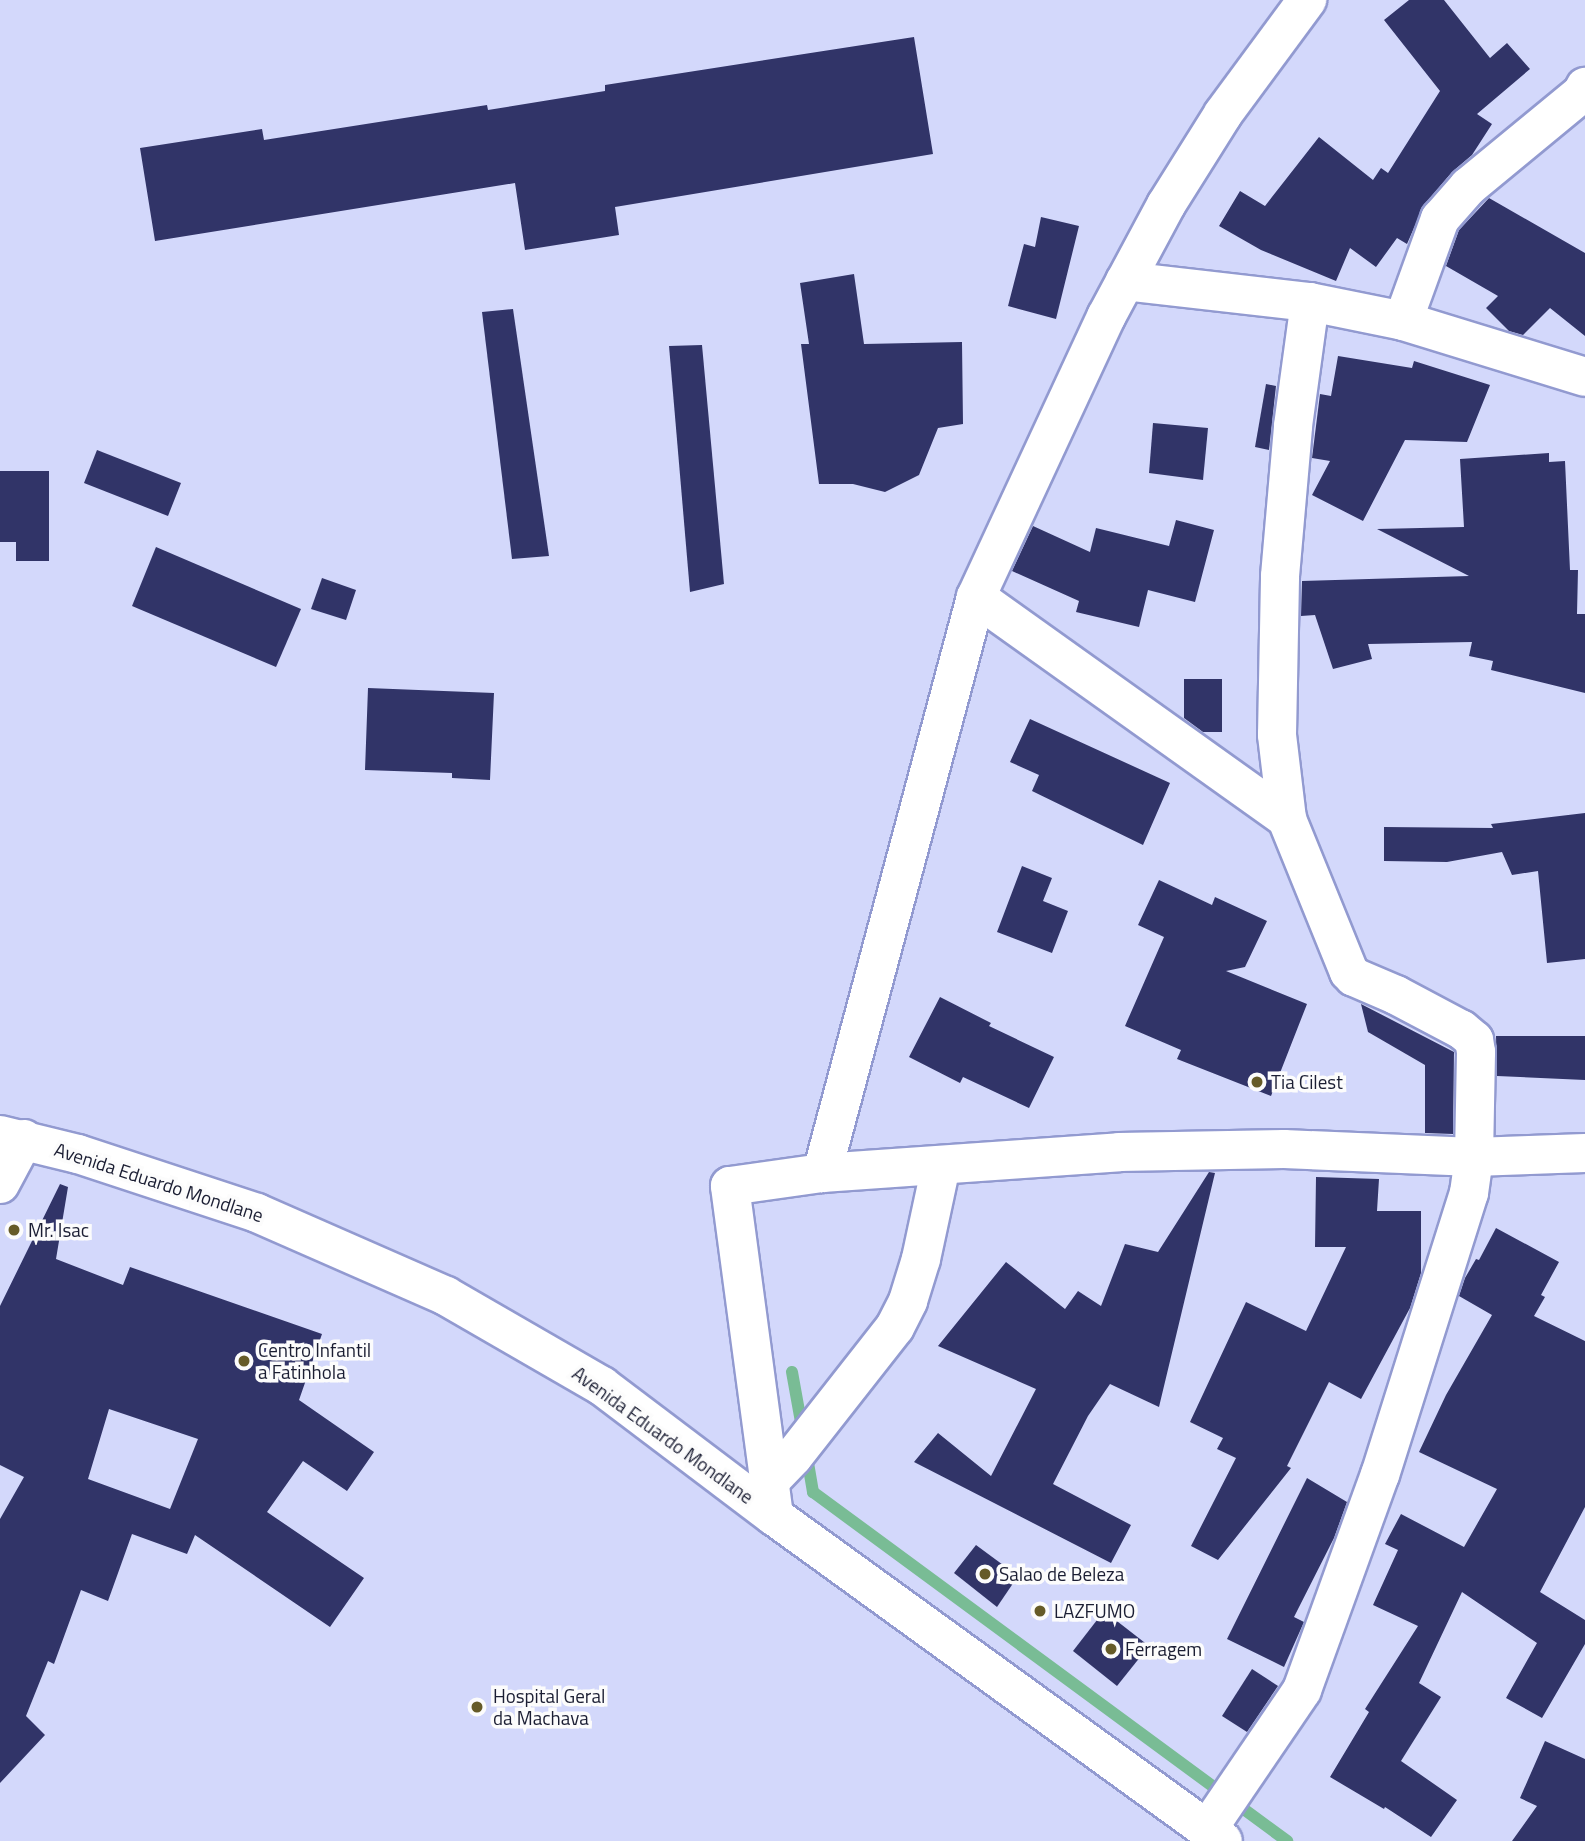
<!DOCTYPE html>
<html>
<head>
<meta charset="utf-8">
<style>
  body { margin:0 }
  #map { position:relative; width:1585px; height:1841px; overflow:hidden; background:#d3d8fb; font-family:"Titillium Web",sans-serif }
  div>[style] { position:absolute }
  .stream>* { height:12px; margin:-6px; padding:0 6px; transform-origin:6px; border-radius:6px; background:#79bc95 }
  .building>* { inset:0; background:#313468 }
  .roads { filter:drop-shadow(2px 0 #929ad0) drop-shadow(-2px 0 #929ad0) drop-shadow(0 2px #929ad0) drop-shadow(0 -2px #929ad0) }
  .minor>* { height:38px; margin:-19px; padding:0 19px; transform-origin:19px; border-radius:19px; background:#fff }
  .major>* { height:38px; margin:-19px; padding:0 19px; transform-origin:19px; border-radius:19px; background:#fff }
  .dots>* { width:19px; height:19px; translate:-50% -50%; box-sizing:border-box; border:4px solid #fcfcfc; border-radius:50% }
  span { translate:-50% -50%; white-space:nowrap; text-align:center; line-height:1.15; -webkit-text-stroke:7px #fcfcfc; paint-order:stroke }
  .poi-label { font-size:19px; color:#1b1e33 }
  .left { translate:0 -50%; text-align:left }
  .street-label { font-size:19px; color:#1b1e33 }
</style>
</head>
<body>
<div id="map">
  <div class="stream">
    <i style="left:792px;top:1372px;width:62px;rotate:79.8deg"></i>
    <i style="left:806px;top:1451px;width:42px;rotate:80.3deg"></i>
    <i style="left:813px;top:1492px;width:589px;rotate:36.36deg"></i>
  </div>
  <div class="building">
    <i style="clip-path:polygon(1409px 0,1444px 0,1490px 58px,1507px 43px,1530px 69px,1477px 114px,1492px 124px,1472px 155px,1452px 172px,1424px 205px,1407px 244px,1397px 238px,1376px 267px,1350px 248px,1336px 281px,1261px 250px,1219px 226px,1240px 191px,1265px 206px,1319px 137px,1373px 180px,1381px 168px,1388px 173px,1440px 91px,1384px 20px)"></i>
    <i style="clip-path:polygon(914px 37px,933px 154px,615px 207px,619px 235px,525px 250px,515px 183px,155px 241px,140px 148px,262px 129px,264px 140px,487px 105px,488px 110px,605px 91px,605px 85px)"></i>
    <i style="clip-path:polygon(1489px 198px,1585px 253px,1585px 336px,1550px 308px,1523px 335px,1509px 331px,1486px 308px,1498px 296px,1446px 266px,1459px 230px)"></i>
    <i style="clip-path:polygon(1041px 217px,1079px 226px,1056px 319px,1008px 306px,1024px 244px,1035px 247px)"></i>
    <i style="clip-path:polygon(854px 274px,864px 344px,962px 342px,963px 424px,938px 428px,919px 475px,885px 492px,853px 484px,819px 484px,801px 344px,809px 344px,800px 283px)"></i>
    <i style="clip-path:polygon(513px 309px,549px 556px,512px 559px,482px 312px)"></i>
    <i style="clip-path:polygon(702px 345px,724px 584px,690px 592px,669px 346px)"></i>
    <i style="clip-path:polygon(1338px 356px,1412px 368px,1414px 361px,1490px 385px,1467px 442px,1405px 440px,1363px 521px,1312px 495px,1330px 461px,1312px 458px,1320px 394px,1331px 396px)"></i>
    <i style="clip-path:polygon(1266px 384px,1276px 386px,1269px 450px,1255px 447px)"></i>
    <i style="clip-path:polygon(1153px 423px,1208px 428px,1203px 480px,1149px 473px)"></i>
    <i style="clip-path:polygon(97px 450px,181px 483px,168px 516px,84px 483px)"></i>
    <i style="clip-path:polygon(1549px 453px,1549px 462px,1565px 461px,1570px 570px,1578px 570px,1577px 614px,1585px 614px,1585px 693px,1491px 670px,1493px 661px,1469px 656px,1472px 642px,1368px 644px,1372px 659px,1333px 669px,1315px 615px,1301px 616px,1302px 581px,1469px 576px,1377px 529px,1464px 527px,1460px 459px)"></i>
    <i style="clip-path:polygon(0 471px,49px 471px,49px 561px,16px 561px,16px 542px,0 542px)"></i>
    <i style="clip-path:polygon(1176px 520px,1214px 530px,1195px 602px,1148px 590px,1139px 627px,1076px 612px,1079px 601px,1012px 571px,1033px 526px,1090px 552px,1096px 528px,1169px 546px)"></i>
    <i style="clip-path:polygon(156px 547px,301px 609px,276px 667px,132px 606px)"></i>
    <i style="clip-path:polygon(322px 578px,356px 590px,346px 620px,311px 609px)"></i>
    <i style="clip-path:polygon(1184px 679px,1222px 679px,1222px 732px,1203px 732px,1184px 718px)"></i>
    <i style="clip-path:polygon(368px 688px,494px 693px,490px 780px,452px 778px,452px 773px,365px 770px)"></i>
    <i style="clip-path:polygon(1030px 719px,1170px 783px,1143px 845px,1032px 791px,1039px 775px,1010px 762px)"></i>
    <i style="clip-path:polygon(1585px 813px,1585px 959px,1547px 963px,1538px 871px,1512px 875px,1502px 852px,1447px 862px,1384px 861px,1384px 827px,1493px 828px,1491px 824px)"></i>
    <i style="clip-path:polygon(1022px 866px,1052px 878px,1043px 901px,1068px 911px,1052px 953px,997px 932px)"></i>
    <i style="clip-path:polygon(1159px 880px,1212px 905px,1215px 897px,1267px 921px,1245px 967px,1226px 971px,1307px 1004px,1271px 1096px,1177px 1059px,1181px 1050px,1125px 1026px,1164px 937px,1138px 925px)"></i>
    <i style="clip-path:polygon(940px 997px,991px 1023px,989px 1026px,1054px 1057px,1029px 1108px,963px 1077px,960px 1083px,909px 1057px)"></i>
    <i style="clip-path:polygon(1361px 1004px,1454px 1052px,1453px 1134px,1425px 1133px,1425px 1065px,1368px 1032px)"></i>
    <i style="clip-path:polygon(1496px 1036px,1585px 1036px,1585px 1080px,1497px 1076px)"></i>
    <i style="clip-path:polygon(1209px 1172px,1215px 1173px,1159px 1407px,1110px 1384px,1088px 1416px,1053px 1484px,1131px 1525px,1111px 1563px,914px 1462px,938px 1433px,991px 1476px,1036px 1389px,938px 1346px,1006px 1262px,1065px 1309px,1078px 1291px,1101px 1306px,1125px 1244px,1158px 1252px)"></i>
    <i style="clip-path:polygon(1316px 1177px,1379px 1179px,1377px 1211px,1421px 1211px,1421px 1273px,1410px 1308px,1361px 1399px,1329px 1382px,1287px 1466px,1291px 1468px,1218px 1560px,1191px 1546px,1236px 1458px,1217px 1449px,1223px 1438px,1190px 1422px,1246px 1302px,1306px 1331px,1346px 1247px,1315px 1247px)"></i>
    <i style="clip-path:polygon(evenodd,60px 1184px,68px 1187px,56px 1259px,123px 1285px,130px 1267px,322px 1334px,299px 1400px,374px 1452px,347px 1491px,303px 1461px,267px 1512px,364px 1578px,330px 1627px,195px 1535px,187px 1554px,132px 1534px,108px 1601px,81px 1590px,54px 1664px,48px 1661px,26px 1716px,45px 1735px,0 1783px,0 1519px,24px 1477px,0 1465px,0 1306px,60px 1184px,109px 1409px,198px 1439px,170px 1509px,88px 1479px,109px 1409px)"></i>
    <i style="clip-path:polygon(1496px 1228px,1559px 1262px,1541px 1295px,1545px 1297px,1534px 1316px,1585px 1341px,1585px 1507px,1540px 1592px,1585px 1620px,1585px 1644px,1542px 1718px,1506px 1698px,1537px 1643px,1462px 1592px,1419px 1683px,1441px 1697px,1401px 1761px,1457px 1800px,1431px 1837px,1385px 1807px,1384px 1809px,1330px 1777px,1369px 1712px,1365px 1709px,1418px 1626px,1373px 1605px,1398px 1550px,1385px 1544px,1401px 1514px,1464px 1547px,1497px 1489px,1419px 1452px,1446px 1395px,1492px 1315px,1459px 1296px,1465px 1278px,1476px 1259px,1479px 1260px)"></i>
    <i style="clip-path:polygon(1307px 1478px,1347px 1502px,1334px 1538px,1294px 1617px,1304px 1622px,1284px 1667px,1227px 1639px)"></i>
    <i style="clip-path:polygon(976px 1545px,1018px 1576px,997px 1607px,954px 1573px)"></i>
    <i style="clip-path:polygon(1104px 1611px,1149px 1646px,1117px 1686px,1073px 1651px)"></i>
    <i style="clip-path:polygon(1252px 1669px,1278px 1686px,1247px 1732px,1222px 1716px)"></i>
    <i style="clip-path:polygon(1545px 1741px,1585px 1759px,1585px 1841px,1512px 1841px,1537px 1806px,1520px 1798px)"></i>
  </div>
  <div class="roads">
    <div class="minor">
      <i style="left:1125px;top:281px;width:186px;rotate:6.5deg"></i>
      <i style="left:1310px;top:302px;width:95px;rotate:11.5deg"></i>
      <i style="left:1403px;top:321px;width:190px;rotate:17.1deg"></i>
      <i style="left:1403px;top:321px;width:109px;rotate:-70.1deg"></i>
      <i style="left:1440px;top:219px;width:43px;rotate:-48.8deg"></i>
      <i style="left:1468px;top:187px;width:148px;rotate:-39.5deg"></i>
      <i style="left:1582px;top:93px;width:7px;rotate:-63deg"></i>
      <i style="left:976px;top:597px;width:382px;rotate:35.5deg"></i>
      <i style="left:822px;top:1173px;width:596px;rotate:-75.03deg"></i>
      <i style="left:976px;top:597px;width:309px;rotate:-65.1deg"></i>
      <i style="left:1106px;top:317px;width:127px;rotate:-61.8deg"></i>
      <i style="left:1166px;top:205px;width:107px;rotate:-57.9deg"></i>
      <i style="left:1223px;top:114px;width:142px;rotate:-53.6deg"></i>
      <i style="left:0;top:1184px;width:51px;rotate:-61.9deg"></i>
      <i style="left:768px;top:1483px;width:36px;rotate:-46deg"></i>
      <i style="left:793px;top:1457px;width:165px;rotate:-51.9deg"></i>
      <i style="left:895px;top:1327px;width:29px;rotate:-63deg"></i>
      <i style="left:908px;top:1301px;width:44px;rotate:-72.8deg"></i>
      <i style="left:921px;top:1259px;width:95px;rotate:-77.9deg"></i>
      <i style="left:774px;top:1516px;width:333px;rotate:-97.6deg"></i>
      <i style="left:730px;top:1186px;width:93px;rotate:-8deg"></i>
      <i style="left:822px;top:1173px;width:298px;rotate:-4deg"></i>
      <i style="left:1119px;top:1152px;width:165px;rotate:-1deg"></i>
      <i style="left:1284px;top:1149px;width:190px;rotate:2.4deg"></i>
      <i style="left:1474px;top:1157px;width:111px;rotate:-2.1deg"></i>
      <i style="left:1207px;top:1830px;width:169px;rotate:-55.8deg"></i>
      <i style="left:1302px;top:1690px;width:229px;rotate:-70.1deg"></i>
      <i style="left:1380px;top:1475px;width:296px;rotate:-72.5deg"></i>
      <i style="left:1469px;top:1193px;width:36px;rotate:-82deg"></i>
      <i style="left:1474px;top:1157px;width:105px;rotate:-88.9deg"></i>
      <i style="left:1476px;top:1052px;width:12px;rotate:-99deg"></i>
      <i style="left:1474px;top:1040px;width:16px;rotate:-140deg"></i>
      <i style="left:1462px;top:1030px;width:75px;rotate:-152.1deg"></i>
      <i style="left:1396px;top:995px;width:46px;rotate:-156.8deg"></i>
      <i style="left:1354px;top:977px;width:7px;rotate:-135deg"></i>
      <i style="left:1349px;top:972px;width:165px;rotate:-112.1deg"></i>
      <i style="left:1287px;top:819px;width:85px;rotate:-96.8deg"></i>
      <i style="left:1277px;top:735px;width:159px;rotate:-88.9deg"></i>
      <i style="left:1280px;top:576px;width:151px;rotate:-85deg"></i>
      <i style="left:1293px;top:426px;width:125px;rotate:-82.2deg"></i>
    </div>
    <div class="major">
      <i style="left:0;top:1135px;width:80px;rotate:13.7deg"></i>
      <i style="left:78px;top:1154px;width:188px;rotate:18.2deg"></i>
      <i style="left:257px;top:1213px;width:206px;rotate:23.7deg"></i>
      <i style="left:446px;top:1296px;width:180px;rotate:30deg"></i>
      <i style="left:602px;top:1386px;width:216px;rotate:37.1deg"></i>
      <i style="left:774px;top:1516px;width:554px;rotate:35.9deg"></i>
    </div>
  </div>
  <div class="dots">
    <i style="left:1257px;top:1082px;background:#665b28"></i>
    <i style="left:14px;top:1230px;background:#665b28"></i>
    <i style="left:244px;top:1361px;background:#665b28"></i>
    <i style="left:985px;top:1574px;background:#665b28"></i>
    <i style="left:1040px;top:1611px;background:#665b28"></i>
    <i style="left:1111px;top:1649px;background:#665b28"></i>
    <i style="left:477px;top:1707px;background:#665b28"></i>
  </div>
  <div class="poi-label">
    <span class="left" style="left:1271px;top:1082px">Tia Cilest</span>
    <span class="left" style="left:28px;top:1230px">Mr. Isac</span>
    <span class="left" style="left:258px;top:1361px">Centro Infantil<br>a Fatinhola</span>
    <span class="left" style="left:999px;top:1574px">Salao de Beleza</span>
    <span class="left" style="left:1054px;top:1611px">LAZFUMO</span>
    <span class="left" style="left:1125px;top:1649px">Ferragem</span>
    <span class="left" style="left:493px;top:1707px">Hospital Geral<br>da Machava</span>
  </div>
  <div class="street-label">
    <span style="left:159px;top:1182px;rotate:18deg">Avenida Eduardo Mondlane</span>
    <span style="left:663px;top:1435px;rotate:36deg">Avenida Eduardo Mondlane</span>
  </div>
</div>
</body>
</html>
